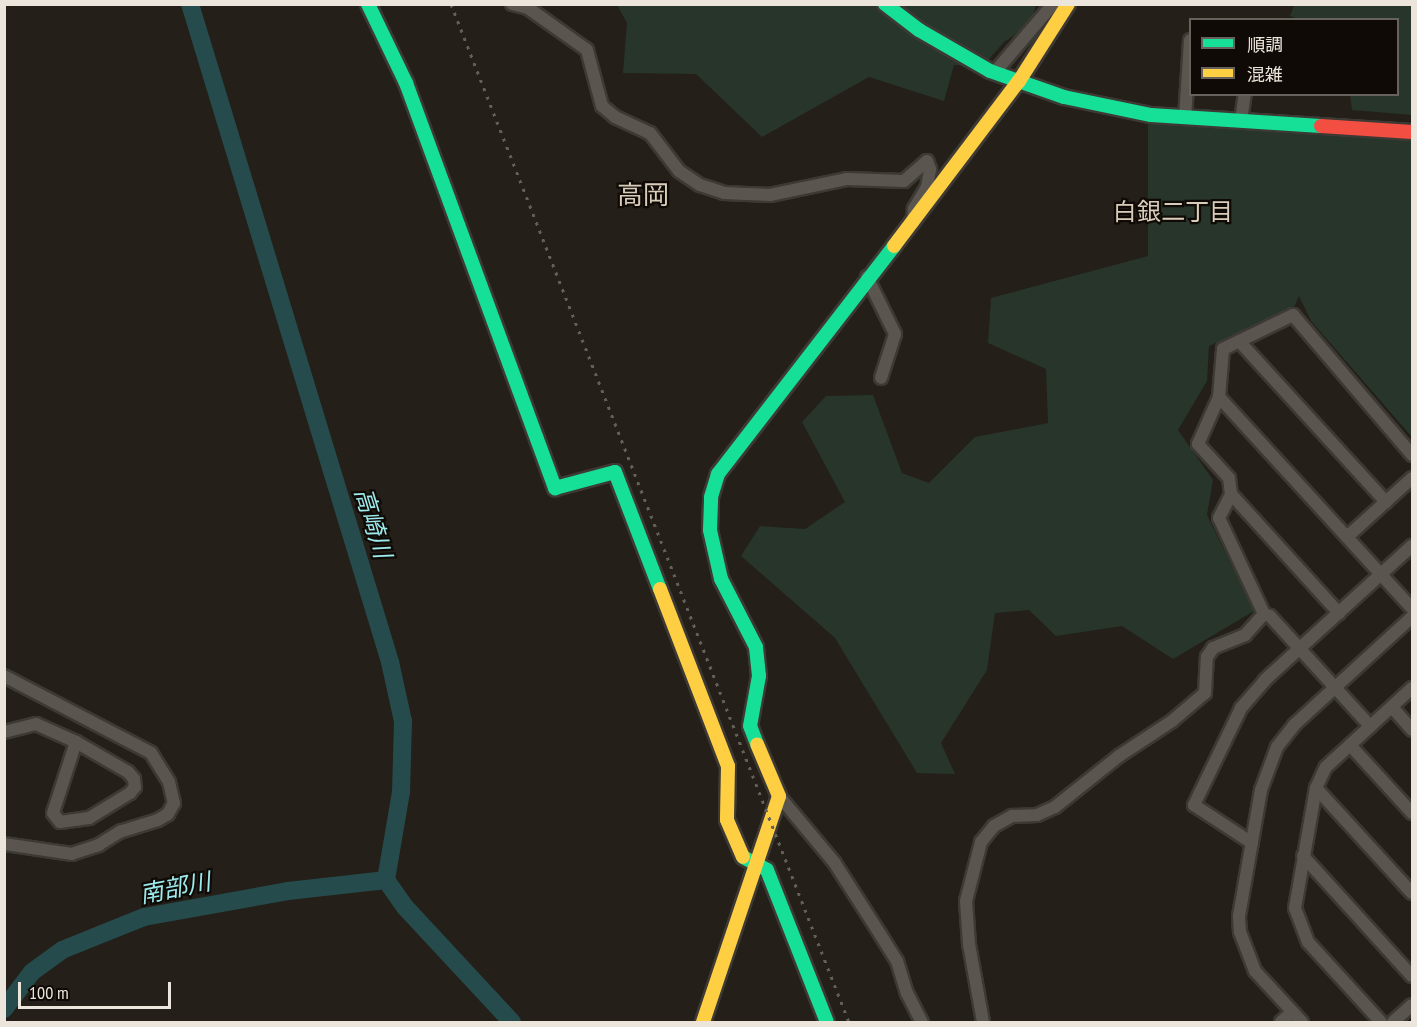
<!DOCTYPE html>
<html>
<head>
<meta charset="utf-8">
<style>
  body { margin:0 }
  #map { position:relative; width:1417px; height:1027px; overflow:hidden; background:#241f18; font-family:"PT Sans Narrow","Noto Sans JP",sans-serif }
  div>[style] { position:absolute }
  .green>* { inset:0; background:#27352b }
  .river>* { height:18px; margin:-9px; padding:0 9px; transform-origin:9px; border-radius:9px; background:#264b4c }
  .roads { filter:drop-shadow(2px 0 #3d3934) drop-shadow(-2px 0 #3d3934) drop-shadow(0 2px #3d3934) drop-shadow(0 -2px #3d3934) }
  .street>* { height:12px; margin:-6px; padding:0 6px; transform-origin:6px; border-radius:6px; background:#5a564f }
  .fast>* { height:14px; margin:-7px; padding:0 7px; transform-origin:7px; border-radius:7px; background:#16e098 }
  .slow>* { height:14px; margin:-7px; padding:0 7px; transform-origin:7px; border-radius:7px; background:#ffcf43 }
  .jam>* { height:14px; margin:-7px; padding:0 7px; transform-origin:7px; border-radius:7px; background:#f24e42 }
  .rail>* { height:3px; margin-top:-1.5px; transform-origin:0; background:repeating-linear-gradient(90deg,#635f59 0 3px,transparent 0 9px) }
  span { translate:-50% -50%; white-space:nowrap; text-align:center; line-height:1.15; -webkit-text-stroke:4.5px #0f0a05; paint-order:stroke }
  .neighbourhood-label { font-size:24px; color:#d9ccba }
  .water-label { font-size:24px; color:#9debed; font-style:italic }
  .quarter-label { font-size:26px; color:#d9ccba }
  .frame { position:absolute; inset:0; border:6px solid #ece5dc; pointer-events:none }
  .legend { position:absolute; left:1189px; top:18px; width:210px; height:78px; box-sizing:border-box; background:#0f0a05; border:2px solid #67625b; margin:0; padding:8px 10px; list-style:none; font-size:18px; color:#ece5dc }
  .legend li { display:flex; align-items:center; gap:12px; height:30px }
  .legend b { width:30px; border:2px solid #67625b }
  .scale { position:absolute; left:18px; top:982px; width:153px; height:27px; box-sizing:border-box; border:3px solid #ece5dc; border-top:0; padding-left:8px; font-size:18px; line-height:21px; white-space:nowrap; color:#ece5dc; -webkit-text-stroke:4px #0f0a05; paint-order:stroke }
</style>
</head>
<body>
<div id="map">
  <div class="green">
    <i style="clip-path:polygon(617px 5px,1036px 5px,1031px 24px,1004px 42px,983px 66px,954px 65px,944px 101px,869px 77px,762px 137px,696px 74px,623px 73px,627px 23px)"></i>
    <i style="clip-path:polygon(1294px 5px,1412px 5px,1412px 115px,1352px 110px,1350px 95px,1398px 94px,1398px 20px,1298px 19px,1290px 16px)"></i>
    <i style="clip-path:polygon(1148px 121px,1412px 136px,1412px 437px,1311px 321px,1299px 296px,1292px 312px,1209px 346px,1207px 381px,1178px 430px,1213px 480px,1207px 515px,1254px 611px,1173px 659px,1122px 626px,1056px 636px,1029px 610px,995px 613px,987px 670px,941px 743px,955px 774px,917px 773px,835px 638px,741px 556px,760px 526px,805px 529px,845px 502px,802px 422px,826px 396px,873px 395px,902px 473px,929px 483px,975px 437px,1048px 423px,1046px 369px,988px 343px,991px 298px,1148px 256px)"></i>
  </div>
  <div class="river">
    <i style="left:190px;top:4px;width:688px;rotate:73.09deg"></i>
    <i style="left:390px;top:662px;width:60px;rotate:77.6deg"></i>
    <i style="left:403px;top:721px;width:71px;rotate:91.6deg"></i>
    <i style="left:401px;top:792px;width:89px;rotate:99.7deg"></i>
    <i style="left:386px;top:880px;width:33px;rotate:55deg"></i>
    <i style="left:405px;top:907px;width:157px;rotate:47.1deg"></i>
    <i style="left:4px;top:1009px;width:46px;rotate:-52.9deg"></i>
    <i style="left:32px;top:972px;width:37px;rotate:-36deg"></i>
    <i style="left:62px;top:950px;width:88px;rotate:-21.9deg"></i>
    <i style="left:144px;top:917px;width:146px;rotate:-10.2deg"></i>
    <i style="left:288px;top:891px;width:99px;rotate:-6.4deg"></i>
  </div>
  <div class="roads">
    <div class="street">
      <i style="left:512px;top:4px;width:16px;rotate:14deg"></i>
      <i style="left:528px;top:8px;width:72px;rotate:35.4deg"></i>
      <i style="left:587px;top:50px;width:58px;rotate:75deg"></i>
      <i style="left:602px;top:106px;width:17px;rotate:40deg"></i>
      <i style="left:615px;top:117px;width:38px;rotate:25deg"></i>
      <i style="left:650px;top:133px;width:48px;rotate:52.7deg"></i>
      <i style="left:679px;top:171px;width:25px;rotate:34deg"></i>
      <i style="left:700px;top:185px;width:25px;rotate:18deg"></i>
      <i style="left:724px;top:193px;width:46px;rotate:2.5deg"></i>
      <i style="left:770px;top:195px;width:79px;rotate:-11.7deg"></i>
      <i style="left:847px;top:179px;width:57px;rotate:2deg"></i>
      <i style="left:904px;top:181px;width:30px;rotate:-41deg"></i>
      <i style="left:927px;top:161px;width:9px;rotate:69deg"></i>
      <i style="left:930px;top:169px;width:18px;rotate:99deg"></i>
      <i style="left:927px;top:187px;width:26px;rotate:121deg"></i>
      <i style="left:914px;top:209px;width:14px;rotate:94deg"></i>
      <i style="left:995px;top:72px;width:89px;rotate:-49.5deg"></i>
      <i style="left:1185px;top:118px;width:78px;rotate:-86.3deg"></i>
      <i style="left:1241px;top:121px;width:27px;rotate:-82deg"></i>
      <i style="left:867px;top:277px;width:64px;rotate:63.8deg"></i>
      <i style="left:895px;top:334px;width:46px;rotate:107.7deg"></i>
      <i style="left:1239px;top:341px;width:218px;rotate:47.6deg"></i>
      <i style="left:1219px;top:397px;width:286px;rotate:47.6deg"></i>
      <i style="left:1231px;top:494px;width:161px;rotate:47.8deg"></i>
      <i style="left:1347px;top:537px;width:88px;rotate:-42.2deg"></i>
      <i style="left:1264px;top:614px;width:106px;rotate:-115.1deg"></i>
      <i style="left:1219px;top:518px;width:27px;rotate:-63deg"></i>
      <i style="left:1231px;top:494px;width:16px;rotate:-97deg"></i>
      <i style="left:1229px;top:478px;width:46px;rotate:-132.4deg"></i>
      <i style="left:1198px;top:444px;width:51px;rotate:-65.9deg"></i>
      <i style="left:1219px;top:397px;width:48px;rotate:-85.2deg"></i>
      <i style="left:1223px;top:349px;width:78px;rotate:-25.9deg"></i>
      <i style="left:1293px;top:315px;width:184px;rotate:49.6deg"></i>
      <i style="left:4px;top:676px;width:166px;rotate:27.6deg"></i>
      <i style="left:151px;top:753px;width:34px;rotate:58deg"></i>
      <i style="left:169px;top:782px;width:22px;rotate:77deg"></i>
      <i style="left:174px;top:803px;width:13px;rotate:119deg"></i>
      <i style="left:168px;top:814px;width:12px;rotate:149deg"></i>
      <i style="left:158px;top:820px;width:39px;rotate:163deg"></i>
      <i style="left:121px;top:831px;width:26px;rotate:148deg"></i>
      <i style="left:99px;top:845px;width:28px;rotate:162deg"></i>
      <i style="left:72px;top:854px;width:69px;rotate:-171.6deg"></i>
      <i style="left:1392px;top:707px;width:30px;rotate:49deg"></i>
      <i style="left:4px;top:732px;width:33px;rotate:-14deg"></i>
      <i style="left:36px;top:724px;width:44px;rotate:24.2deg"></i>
      <i style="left:76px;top:742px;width:60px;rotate:30deg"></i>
      <i style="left:128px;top:772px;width:9px;rotate:49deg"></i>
      <i style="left:134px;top:779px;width:8px;rotate:83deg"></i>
      <i style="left:135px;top:787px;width:8px;rotate:130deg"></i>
      <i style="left:130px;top:793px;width:48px;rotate:148.6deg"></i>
      <i style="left:89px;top:818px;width:29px;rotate:172deg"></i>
      <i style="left:60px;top:822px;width:11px;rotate:-128deg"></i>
      <i style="left:53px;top:813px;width:75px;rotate:-72.1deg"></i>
      <i style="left:1350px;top:745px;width:92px;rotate:47.6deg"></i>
      <i style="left:1316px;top:788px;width:142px;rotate:47.6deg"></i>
      <i style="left:779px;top:796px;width:86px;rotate:50.2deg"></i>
      <i style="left:834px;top:862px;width:85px;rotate:57.4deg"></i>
      <i style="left:880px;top:934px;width:32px;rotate:58deg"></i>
      <i style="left:897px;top:961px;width:34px;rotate:73deg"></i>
      <i style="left:907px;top:993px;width:33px;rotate:63deg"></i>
      <i style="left:1252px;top:843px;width:69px;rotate:-146.8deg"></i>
      <i style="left:1194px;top:805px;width:108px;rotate:-64.1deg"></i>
      <i style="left:1241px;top:708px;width:37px;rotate:-49deg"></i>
      <i style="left:1265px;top:680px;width:199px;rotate:-42.4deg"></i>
      <i style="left:1303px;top:856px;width:162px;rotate:47.8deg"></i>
      <i style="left:983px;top:1022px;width:79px;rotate:-100.2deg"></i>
      <i style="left:969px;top:944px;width:43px;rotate:-94deg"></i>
      <i style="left:966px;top:901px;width:61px;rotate:-75.7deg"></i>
      <i style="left:981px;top:842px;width:21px;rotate:-51deg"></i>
      <i style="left:994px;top:826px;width:21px;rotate:-29deg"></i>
      <i style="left:1012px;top:816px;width:25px;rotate:-2deg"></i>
      <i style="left:1037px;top:815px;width:20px;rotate:-24deg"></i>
      <i style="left:1055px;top:807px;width:82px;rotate:-38.6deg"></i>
      <i style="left:1119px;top:756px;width:64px;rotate:-33.4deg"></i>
      <i style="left:1172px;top:721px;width:43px;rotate:-40.3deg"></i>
      <i style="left:1205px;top:693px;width:36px;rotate:-87deg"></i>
      <i style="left:1207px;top:657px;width:11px;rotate:-56deg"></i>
      <i style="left:1213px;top:648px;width:35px;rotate:-22deg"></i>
      <i style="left:1245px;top:635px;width:28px;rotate:-48deg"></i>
      <i style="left:1264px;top:614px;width:6px;rotate:18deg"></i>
      <i style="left:1270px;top:616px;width:149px;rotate:47.7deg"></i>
      <i style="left:1281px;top:1022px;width:15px;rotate:-42deg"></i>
      <i style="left:1302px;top:1022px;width:69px;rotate:-132.7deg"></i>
      <i style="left:1255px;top:971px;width:42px;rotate:-111deg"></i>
      <i style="left:1240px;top:932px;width:16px;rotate:-94deg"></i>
      <i style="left:1239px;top:916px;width:128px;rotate:-80.1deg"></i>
      <i style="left:1261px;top:790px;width:46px;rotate:-69.6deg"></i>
      <i style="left:1277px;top:747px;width:28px;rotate:-52deg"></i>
      <i style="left:1294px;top:725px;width:160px;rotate:-42.5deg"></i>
      <i style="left:1381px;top:1022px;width:108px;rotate:-132.4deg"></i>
      <i style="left:1308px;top:942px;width:36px;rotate:-111deg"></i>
      <i style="left:1295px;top:908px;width:122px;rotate:-80.1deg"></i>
      <i style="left:1316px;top:788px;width:23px;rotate:-65deg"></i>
      <i style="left:1326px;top:767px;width:117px;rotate:-42.6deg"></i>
      <i style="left:1393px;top:1022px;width:25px;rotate:-42deg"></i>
    </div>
    <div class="fast">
      <i style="left:368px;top:4px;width:88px;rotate:64.3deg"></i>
      <i style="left:406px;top:83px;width:432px;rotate:69.8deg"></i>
      <i style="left:555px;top:488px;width:62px;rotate:-14.9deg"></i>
      <i style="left:615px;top:472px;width:125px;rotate:69deg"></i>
      <i style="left:885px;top:4px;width:43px;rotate:37.4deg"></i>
      <i style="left:919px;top:30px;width:82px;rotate:30deg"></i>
      <i style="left:990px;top:71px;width:78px;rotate:19.4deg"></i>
      <i style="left:1064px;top:97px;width:89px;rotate:11.7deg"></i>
      <i style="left:1151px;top:115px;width:170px;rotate:3.7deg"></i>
      <i style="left:757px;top:744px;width:19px;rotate:-111deg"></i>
      <i style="left:750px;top:726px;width:51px;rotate:-79.8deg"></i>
      <i style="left:759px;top:676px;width:29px;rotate:-96deg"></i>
      <i style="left:756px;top:647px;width:76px;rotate:-117.2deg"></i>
      <i style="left:721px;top:579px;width:50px;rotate:-102.7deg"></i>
      <i style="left:710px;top:530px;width:33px;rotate:-88deg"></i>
      <i style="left:711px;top:497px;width:24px;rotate:-73deg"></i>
      <i style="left:718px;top:474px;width:288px;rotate:-52.3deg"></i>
      <i style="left:743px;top:857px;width:27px;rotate:28deg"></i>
      <i style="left:767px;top:870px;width:163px;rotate:68.5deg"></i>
    </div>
    <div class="slow">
      <i style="left:894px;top:246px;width:207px;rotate:-52.9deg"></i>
      <i style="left:1019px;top:81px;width:91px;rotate:-57.5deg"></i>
      <i style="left:660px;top:589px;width:190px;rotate:69deg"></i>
      <i style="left:728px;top:766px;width:54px;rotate:91.1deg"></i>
      <i style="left:727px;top:820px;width:40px;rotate:66.6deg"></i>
      <i style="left:703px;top:1022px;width:238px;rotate:-71.4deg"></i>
      <i style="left:779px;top:796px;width:56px;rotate:-112.9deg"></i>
    </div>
    <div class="jam">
      <i style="left:1321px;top:126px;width:91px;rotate:3.8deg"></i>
    </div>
  </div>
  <div class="rail">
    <i style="left:451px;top:4px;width:1093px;rotate:68.65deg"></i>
  </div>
  <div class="neighbourhood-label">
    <span style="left:1173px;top:212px">白銀二丁目</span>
  </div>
  <div class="water-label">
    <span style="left:373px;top:523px;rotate:73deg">高崎川</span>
    <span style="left:175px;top:888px;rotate:-11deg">南部川</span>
  </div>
  <div class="quarter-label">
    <span style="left:643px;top:195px">高岡</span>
  </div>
  <div class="frame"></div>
  <ul class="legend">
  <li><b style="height:8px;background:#16e098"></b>順調</li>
  <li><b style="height:8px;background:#ffcf43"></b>混雑</li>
  </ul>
  <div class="scale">100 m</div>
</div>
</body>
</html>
